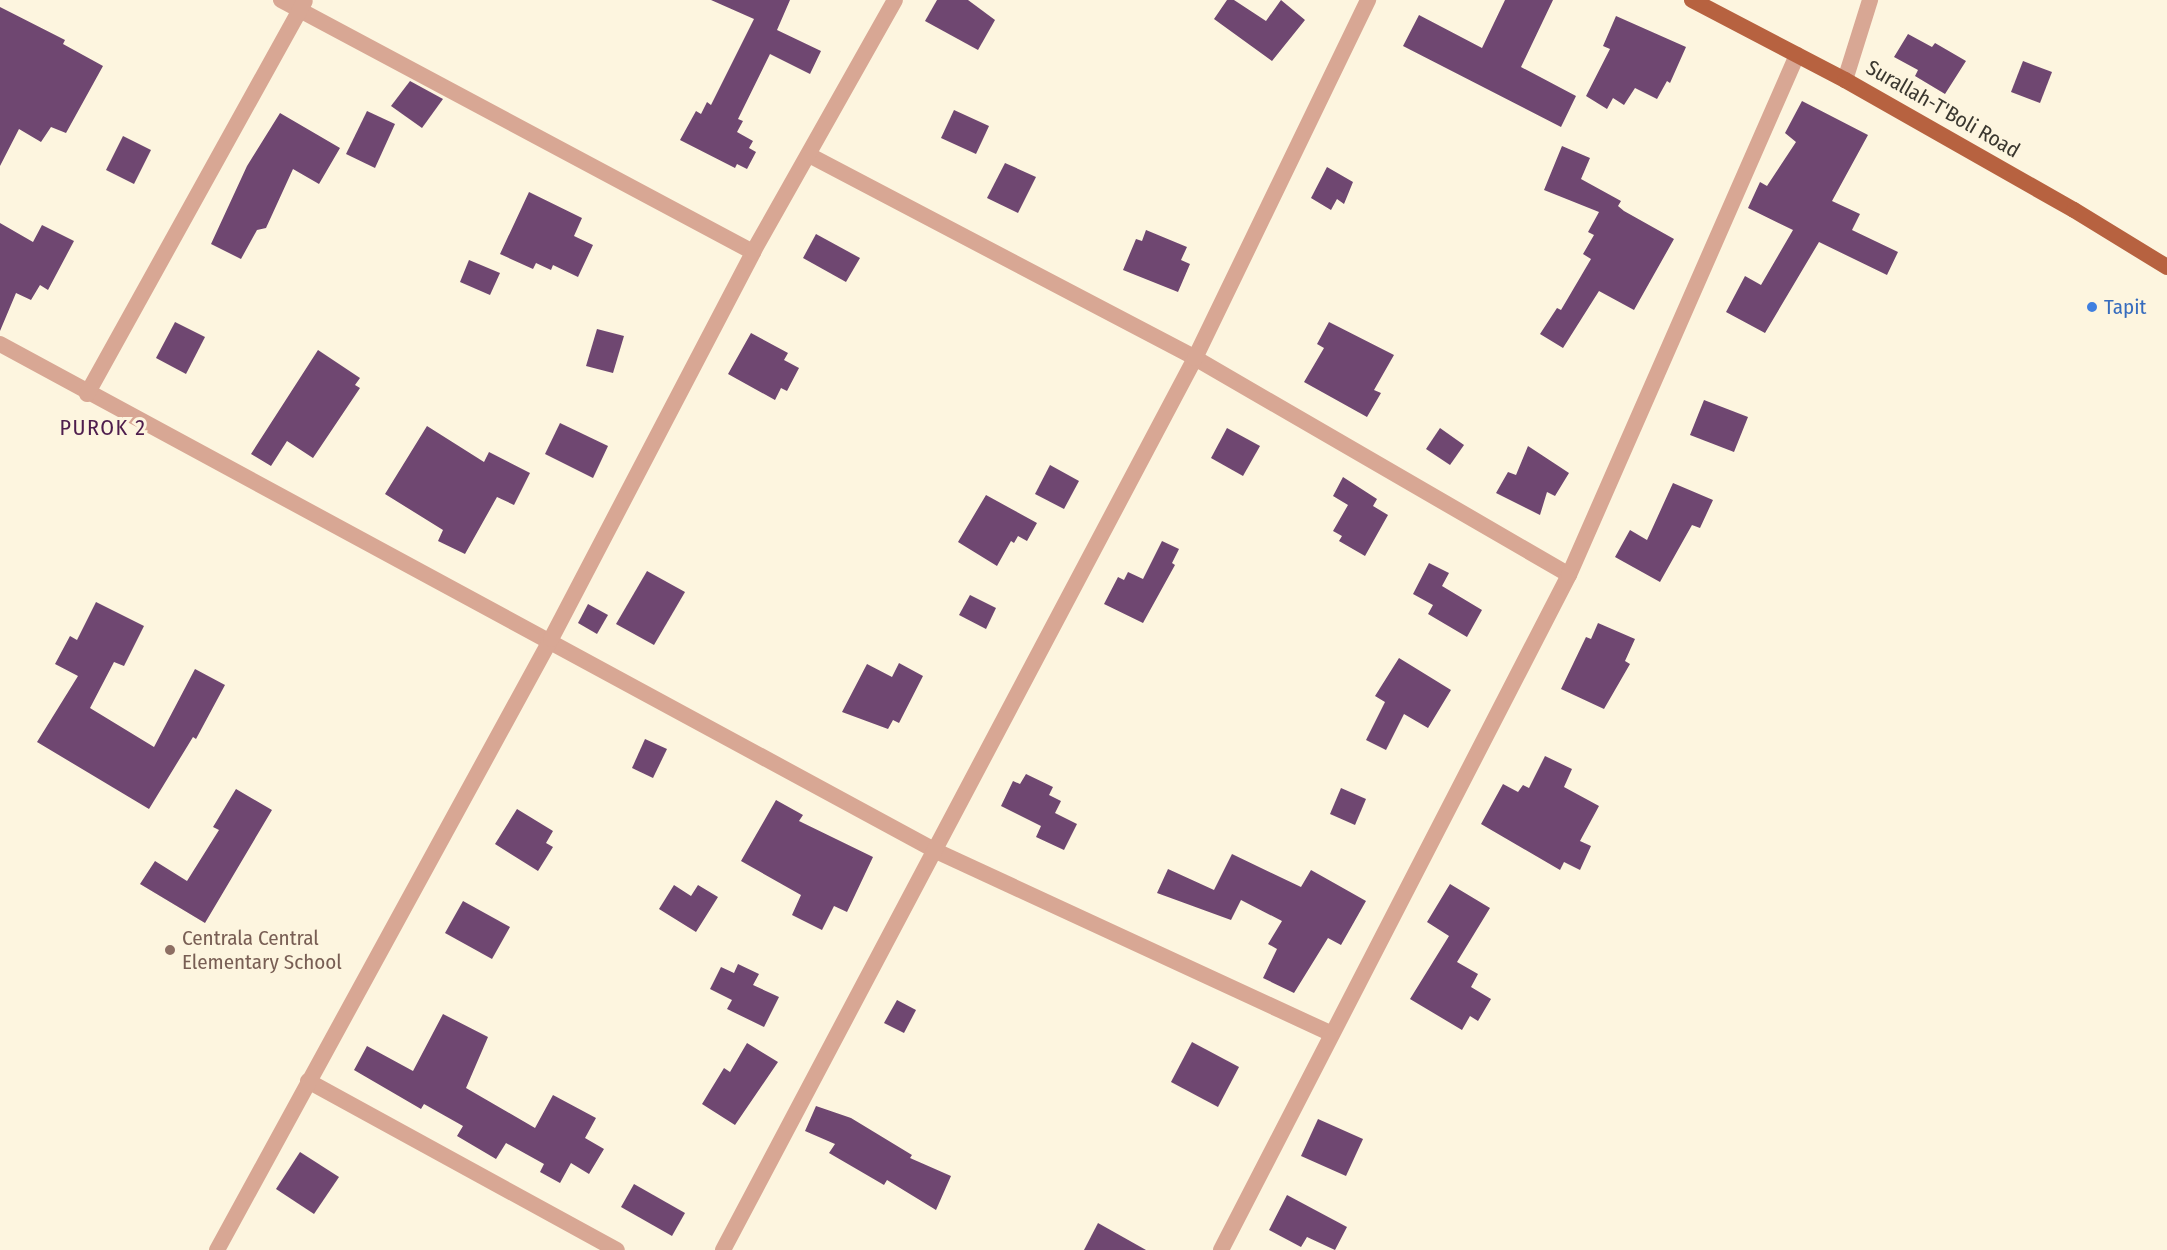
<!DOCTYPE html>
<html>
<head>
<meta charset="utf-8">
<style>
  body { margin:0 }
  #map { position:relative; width:2167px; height:1250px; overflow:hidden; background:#fdf5df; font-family:"Fira Sans Condensed",sans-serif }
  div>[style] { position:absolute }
  .building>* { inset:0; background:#6f4771 }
  .minor>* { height:16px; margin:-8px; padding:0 8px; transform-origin:8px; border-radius:8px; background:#d8a794 }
  .primary>* { height:16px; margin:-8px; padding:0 8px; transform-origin:8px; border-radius:8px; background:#b76240 }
  .dots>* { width:16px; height:16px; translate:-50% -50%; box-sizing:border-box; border:3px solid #fdf5df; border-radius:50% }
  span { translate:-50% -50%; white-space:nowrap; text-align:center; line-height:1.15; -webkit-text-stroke:6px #fdf5df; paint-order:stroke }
  .street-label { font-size:21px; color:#3a372f }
  .shop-label { font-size:21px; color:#366cbe }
  .left { translate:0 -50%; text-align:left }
  .education-label { font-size:21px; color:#785e54 }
  .neighbourhood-label { font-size:22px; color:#4e1d4d; letter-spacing:1.5px }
</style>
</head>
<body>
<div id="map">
  <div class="building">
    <i style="clip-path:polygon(711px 0,790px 0,777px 30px,821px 51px,810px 74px,770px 54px,738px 119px,743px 121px,737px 132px,753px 141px,749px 148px,756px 152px,747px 169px,737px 164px,735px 168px,680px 140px,696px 111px,701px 114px,707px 102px,711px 105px,754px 19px)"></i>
    <i style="clip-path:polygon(937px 0,968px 0,995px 20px,978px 50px,925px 21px)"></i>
    <i style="clip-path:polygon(1227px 0,1234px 0,1266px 21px,1281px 0,1305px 20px,1272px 61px,1214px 19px)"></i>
    <i style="clip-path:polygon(1505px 0,1553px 0,1521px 67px,1576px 96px,1561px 127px,1403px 46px,1419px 15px,1482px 48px)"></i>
    <i style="clip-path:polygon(0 7px,65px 40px,63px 44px,103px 66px,66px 133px,51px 127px,41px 142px,19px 129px,0 166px)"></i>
    <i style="clip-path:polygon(1616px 16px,1686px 47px,1670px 83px,1667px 81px,1657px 99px,1635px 88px,1624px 105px,1613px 98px,1607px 109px,1586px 96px,1610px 49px,1603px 46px)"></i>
    <i style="clip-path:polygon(1908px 34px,1932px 47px,1935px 43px,1966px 61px,1945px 94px,1915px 76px,1918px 70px,1894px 57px)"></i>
    <i style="clip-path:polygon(2023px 61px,2052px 72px,2040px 103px,2011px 92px)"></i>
    <i style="clip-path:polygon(410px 81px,443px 99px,422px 128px,391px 106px)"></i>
    <i style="clip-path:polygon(1802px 101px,1868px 135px,1832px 201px,1860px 214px,1852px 230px,1898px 252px,1887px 275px,1819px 242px,1765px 333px,1726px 312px,1745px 276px,1761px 285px,1793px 230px,1748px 208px,1760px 182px,1767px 186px,1796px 142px,1785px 133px)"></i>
    <i style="clip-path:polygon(954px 110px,989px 126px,976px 154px,941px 138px)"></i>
    <i style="clip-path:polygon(367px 111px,395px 124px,375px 168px,346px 154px)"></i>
    <i style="clip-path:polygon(280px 113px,340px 148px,319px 184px,293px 169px,266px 228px,257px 230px,241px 259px,211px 244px,247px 166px)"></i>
    <i style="clip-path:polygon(123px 136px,151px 150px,134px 184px,106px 170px)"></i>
    <i style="clip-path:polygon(1562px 146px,1590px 158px,1581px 179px,1621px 201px,1618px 206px,1624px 211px,1674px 239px,1634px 310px,1599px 291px,1563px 348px,1540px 334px,1557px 308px,1561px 310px,1591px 259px,1583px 254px,1594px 235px,1588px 232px,1599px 212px,1544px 190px)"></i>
    <i style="clip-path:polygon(1005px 163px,1036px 177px,1018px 213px,987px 198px)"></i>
    <i style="clip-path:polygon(1327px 167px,1353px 182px,1344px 204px,1337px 199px,1331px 210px,1311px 198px)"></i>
    <i style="clip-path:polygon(529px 192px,582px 218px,574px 236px,593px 245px,578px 277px,553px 265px,551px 270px,536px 263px,533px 269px,500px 254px)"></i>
    <i style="clip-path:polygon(0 223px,33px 242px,42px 225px,74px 241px,48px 290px,40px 285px,31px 300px,16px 293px,0 331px)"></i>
    <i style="clip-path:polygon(1146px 230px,1187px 247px,1181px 260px,1190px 264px,1178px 292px,1123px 270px,1136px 239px,1142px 241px)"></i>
    <i style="clip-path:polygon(816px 234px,860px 258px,846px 282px,803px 258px)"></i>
    <i style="clip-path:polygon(469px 260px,500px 273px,490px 295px,460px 282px)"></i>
    <i style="clip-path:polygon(175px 322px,205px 337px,186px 374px,156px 358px)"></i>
    <i style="clip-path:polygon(1329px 322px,1394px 355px,1374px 390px,1381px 393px,1367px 417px,1304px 382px,1324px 348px,1317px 344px)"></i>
    <i style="clip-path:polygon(597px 329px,624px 336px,613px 373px,586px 366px)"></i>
    <i style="clip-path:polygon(751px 333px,788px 353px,784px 360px,799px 368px,787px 391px,781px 388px,775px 400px,728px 374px)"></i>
    <i style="clip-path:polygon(318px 350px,360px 378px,355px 385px,360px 388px,313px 458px,287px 441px,271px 466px,251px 454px)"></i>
    <i style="clip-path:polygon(1704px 400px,1748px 417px,1734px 452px,1690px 435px)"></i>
    <i style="clip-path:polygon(560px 423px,608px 446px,593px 478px,545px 454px)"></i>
    <i style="clip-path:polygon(427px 426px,484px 462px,489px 452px,530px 473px,514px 505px,497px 497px,465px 554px,438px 541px,443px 530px,385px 494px)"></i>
    <i style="clip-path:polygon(1227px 428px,1260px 446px,1243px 476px,1211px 458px)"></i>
    <i style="clip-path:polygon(1440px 428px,1464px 445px,1450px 465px,1426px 449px)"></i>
    <i style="clip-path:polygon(1528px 446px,1569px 473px,1555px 496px,1547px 492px,1540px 515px,1496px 493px,1508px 472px,1516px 475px)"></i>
    <i style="clip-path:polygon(1050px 465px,1079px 481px,1064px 509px,1035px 494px)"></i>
    <i style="clip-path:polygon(1343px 477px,1377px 499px,1373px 506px,1388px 515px,1365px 556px,1339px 541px,1342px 536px,1333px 531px,1348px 505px,1333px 496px)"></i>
    <i style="clip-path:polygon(1673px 483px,1713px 500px,1700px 528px,1692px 525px,1660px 582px,1615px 557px,1630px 530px,1647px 540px)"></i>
    <i style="clip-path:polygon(986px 495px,1037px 523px,1027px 541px,1018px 536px,1014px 543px,1011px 541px,997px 566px,958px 542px)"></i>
    <i style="clip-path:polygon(1162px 541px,1179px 549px,1172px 563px,1175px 565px,1143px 623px,1104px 604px,1118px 577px,1124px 580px,1128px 572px,1143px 579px)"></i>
    <i style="clip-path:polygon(1429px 563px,1449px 573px,1442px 586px,1482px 610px,1467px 637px,1428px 614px,1433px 605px,1413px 594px)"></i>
    <i style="clip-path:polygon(647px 571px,685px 592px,654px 645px,616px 624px)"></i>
    <i style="clip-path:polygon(970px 595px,996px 608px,986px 629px,959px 615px)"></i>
    <i style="clip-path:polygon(96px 602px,144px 626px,124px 666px,114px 662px,90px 708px,154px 747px,195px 669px,225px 685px,196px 739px,193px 737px,149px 809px,37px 742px,78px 676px,55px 664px,70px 636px,77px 640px)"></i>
    <i style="clip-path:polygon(588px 604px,608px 615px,597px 634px,578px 623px)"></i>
    <i style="clip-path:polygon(1598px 623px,1635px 639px,1625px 661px,1630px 664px,1604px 709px,1561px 689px,1586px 637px,1591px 639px)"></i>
    <i style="clip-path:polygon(1399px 658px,1451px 690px,1428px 728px,1404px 714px,1386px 750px,1366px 740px,1385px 702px,1375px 696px)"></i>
    <i style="clip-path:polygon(899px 663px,923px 676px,899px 723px,893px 720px,888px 729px,842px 712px,867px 664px,892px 677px)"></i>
    <i style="clip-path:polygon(645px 739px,667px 749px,653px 778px,632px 768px)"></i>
    <i style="clip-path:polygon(1545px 756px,1572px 769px,1564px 787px,1599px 806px,1580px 841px,1591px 846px,1580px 870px,1564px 862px,1560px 870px,1481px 824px,1503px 784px,1518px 792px,1523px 785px,1529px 788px)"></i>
    <i style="clip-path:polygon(1026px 774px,1053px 787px,1049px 795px,1061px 801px,1055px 813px,1077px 824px,1064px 850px,1036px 837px,1041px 826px,1001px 806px,1013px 781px,1020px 784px)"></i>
    <i style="clip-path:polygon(1341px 788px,1366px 799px,1355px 825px,1330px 814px)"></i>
    <i style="clip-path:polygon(236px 789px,272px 810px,205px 923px,140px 884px,155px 861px,187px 881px,219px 830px,213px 827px)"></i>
    <i style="clip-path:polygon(776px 800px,803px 815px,799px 821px,873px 857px,847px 912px,834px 906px,822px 930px,792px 915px,801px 895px,741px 861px)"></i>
    <i style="clip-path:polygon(517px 809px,553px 831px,546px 843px,553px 847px,538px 871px,495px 844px)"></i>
    <i style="clip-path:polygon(1232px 854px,1301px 887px,1311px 870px,1366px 901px,1341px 945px,1328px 938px,1294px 993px,1263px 978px,1277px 949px,1268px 944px,1282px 921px,1241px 900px,1231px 920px,1157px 893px,1168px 869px,1214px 890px)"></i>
    <i style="clip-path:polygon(1450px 884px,1490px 908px,1457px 962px,1478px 974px,1471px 987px,1491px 999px,1478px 1021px,1470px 1016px,1462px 1030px,1410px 999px,1449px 936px,1427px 922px)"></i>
    <i style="clip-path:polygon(674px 885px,691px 896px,698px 885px,718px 897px,696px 932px,659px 909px)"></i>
    <i style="clip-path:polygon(463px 901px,510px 927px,492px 959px,445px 933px)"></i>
    <i style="clip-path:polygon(738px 964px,759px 974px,753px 985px,779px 997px,764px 1027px,727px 1009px,732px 1000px,710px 989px,721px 967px,734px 973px)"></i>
    <i style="clip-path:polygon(897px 1000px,916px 1010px,904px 1033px,884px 1023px)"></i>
    <i style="clip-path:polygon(443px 1014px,488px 1037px,466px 1088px,535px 1128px,553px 1095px,596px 1118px,585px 1138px,604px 1149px,589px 1174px,571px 1163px,560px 1183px,540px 1172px,544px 1164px,506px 1143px,496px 1159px,457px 1136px,463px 1126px,424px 1104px,421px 1109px,354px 1070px,367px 1046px,413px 1071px)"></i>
    <i style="clip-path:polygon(1192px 1042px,1239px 1067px,1218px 1107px,1171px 1082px)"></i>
    <i style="clip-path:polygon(747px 1043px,778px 1062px,735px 1125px,702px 1104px,724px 1068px,730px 1072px)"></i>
    <i style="clip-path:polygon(816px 1106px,851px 1118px,912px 1155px,910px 1158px,951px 1176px,936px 1210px,887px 1180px,884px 1185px,829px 1153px,835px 1144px,805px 1131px)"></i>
    <i style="clip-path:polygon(1318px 1119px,1363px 1139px,1346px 1176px,1301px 1156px)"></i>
    <i style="clip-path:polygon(300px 1152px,339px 1177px,314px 1214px,276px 1189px)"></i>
    <i style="clip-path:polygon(634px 1184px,685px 1213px,672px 1236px,621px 1207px)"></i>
    <i style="clip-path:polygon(1287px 1195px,1347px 1227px,1335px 1250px,1307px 1237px,1301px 1247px,1269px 1230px)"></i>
    <i style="clip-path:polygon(1098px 1223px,1146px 1250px,1084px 1250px)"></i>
  </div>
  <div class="minor">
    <i style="left:281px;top:0;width:535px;rotate:28.1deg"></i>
    <i style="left:1845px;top:80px;width:84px;rotate:-72.6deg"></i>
    <i style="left:809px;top:155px;width:436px;rotate:27.7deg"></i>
    <i style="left:1195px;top:358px;width:432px;rotate:30.1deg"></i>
    <i style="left:0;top:344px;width:1064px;rotate:28.44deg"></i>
    <i style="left:936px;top:851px;width:436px;rotate:24.8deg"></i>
    <i style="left:87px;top:394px;width:449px;rotate:-61deg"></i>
    <i style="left:308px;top:1081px;width:352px;rotate:28.7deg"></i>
    <i style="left:217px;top:1250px;width:696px;rotate:-61.34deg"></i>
    <i style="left:551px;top:639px;width:437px;rotate:-62.4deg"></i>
    <i style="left:753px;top:252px;width:289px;rotate:-60.6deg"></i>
    <i style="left:723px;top:1250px;width:1009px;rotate:-62.11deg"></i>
    <i style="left:1195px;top:358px;width:398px;rotate:-64.2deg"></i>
    <i style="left:1221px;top:1250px;width:759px;rotate:-62.73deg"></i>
    <i style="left:1569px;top:575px;width:568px;rotate:-66.32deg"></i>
  </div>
  <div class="primary">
    <i style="left:1692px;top:0;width:173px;rotate:27.6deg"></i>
    <i style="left:1845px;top:80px;width:263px;rotate:29.6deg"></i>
    <i style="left:2074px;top:210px;width:109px;rotate:31.5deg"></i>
  </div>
  <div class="dots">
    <i style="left:2092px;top:307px;background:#3f7fe0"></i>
    <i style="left:170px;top:950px;background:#8d6e63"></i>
  </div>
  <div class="street-label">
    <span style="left:1943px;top:109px;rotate:30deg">Surallah-T'Boli Road</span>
  </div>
  <div class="shop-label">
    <span class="left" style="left:2104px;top:307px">Tapit</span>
  </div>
  <div class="education-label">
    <span class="left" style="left:182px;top:950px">Centrala Central<br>Elementary School</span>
  </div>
  <div class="neighbourhood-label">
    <span style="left:103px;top:428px">PUROK 2</span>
  </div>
</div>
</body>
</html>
